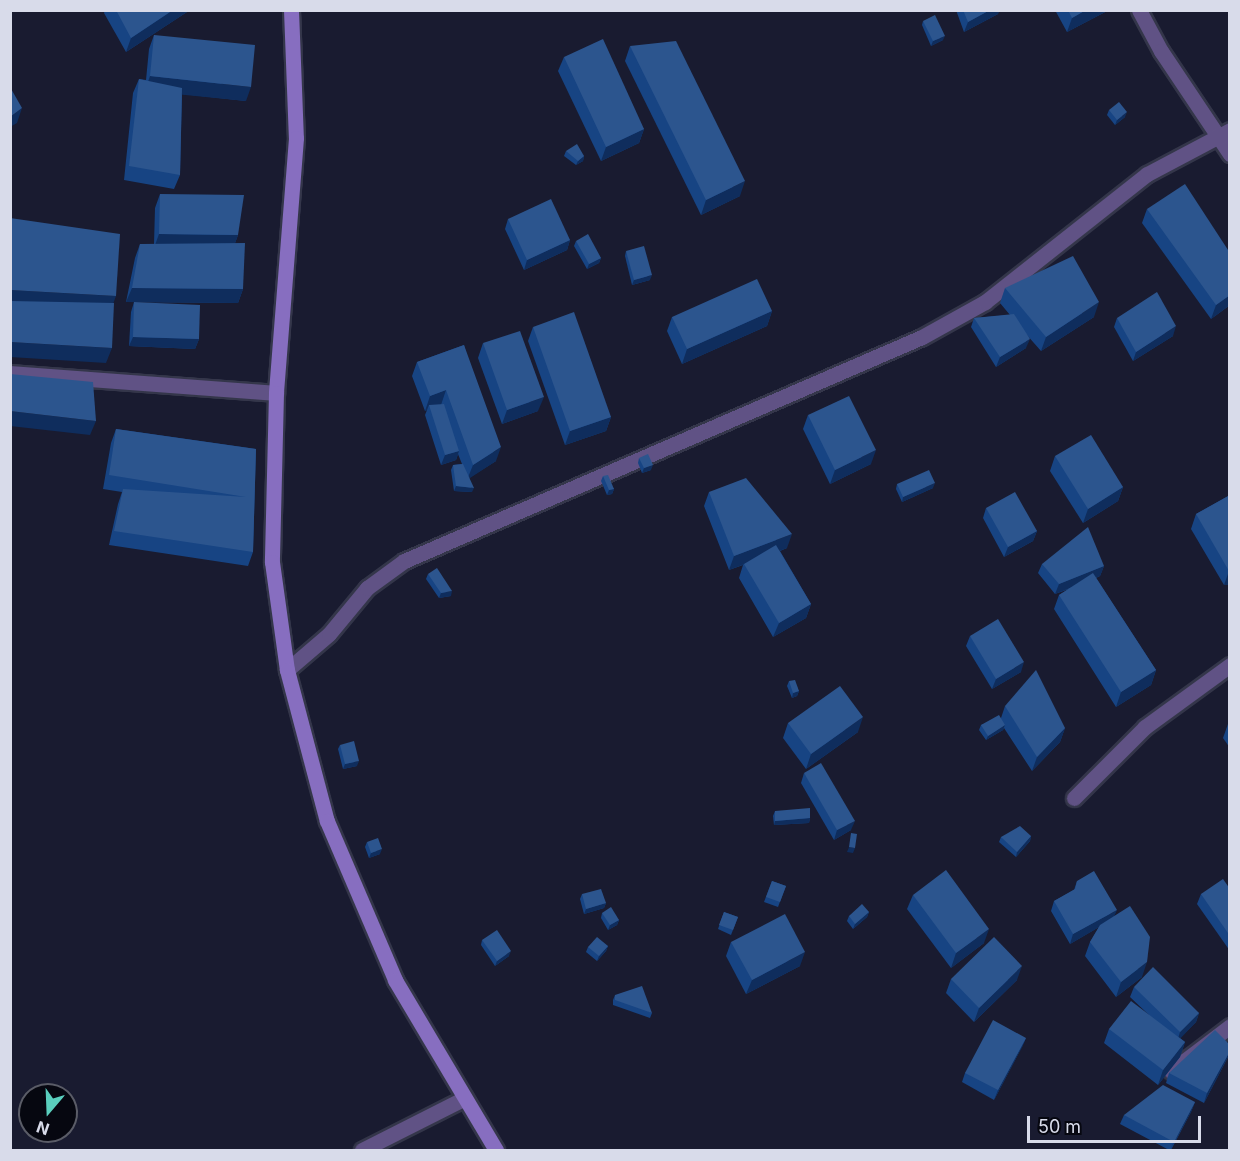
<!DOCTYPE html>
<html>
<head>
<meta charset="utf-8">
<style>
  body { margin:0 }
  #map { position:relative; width:1240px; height:1161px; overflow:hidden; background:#191b30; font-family:Inter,sans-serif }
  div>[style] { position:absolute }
  .roads { filter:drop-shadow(2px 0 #34364a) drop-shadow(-2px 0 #34364a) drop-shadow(0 2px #34364a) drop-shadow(0 -2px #34364a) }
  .minor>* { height:15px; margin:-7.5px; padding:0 7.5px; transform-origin:7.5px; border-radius:7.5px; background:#605285 }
  .secondary>* { height:15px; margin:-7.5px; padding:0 7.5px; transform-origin:7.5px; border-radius:7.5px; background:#876ec0 }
  .wall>* { inset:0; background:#174483 }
  .shaded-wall>* { inset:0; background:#0f2d5d }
  .building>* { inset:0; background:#2c558e }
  span { translate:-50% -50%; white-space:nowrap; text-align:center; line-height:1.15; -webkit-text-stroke:5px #060710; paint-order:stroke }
  .frame { position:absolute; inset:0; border:12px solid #d8dbea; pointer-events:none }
  .north { position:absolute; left:18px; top:1083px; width:60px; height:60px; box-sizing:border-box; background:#060710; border:2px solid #5a5c67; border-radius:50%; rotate:199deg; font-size:16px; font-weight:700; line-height:24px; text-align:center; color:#d8dbea }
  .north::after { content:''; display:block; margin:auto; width:21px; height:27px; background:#5acebd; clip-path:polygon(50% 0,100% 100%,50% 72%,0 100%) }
  .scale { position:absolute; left:1027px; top:1116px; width:174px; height:27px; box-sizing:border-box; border:3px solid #d8dbea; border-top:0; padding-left:8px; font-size:18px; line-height:21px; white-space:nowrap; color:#d8dbea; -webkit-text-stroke:4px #060710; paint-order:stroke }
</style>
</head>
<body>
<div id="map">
  <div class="roads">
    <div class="minor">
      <i style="left:1139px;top:10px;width:47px;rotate:61.8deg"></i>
      <i style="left:1161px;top:51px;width:124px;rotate:56.2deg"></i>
      <i style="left:10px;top:373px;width:267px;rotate:4.3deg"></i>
      <i style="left:287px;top:670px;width:55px;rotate:-40.6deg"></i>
      <i style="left:329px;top:634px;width:60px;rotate:-50.4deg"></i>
      <i style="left:367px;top:588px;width:46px;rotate:-36.1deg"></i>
      <i style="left:404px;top:561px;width:564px;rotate:-23.39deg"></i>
      <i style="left:922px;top:337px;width:72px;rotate:-29.1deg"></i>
      <i style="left:985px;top:302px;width:206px;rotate:-38.3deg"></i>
      <i style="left:1147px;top:174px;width:94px;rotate:-27.9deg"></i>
      <i style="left:1074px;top:798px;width:100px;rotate:-45deg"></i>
      <i style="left:1145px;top:727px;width:105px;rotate:-36.1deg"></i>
      <i style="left:1171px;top:1071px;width:74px;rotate:-37.3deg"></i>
      <i style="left:362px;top:1150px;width:115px;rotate:-26.8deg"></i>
    </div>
    <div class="secondary">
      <i style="left:291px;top:10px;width:128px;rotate:87.8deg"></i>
      <i style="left:296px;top:138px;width:256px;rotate:94.5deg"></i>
      <i style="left:276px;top:393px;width:169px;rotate:91.4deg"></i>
      <i style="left:272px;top:562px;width:109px;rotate:82.1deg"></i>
      <i style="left:287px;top:670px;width:156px;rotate:75.2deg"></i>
      <i style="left:327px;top:821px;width:173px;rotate:66.8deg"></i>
      <i style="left:395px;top:980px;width:198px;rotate:59.3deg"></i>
    </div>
  </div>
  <div class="wall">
    <i style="clip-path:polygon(105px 10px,190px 10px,126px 52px,104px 13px)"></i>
    <i style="clip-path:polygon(956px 10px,999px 10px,998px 14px,964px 32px)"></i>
    <i style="clip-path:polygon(1055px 10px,1109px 10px,1067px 32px)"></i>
    <i style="clip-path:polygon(923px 21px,943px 40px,931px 46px,922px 25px)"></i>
    <i style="clip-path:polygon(154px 35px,246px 101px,182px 94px,180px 175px,174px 189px,124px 180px,133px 93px,139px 79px,146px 80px,149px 49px)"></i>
    <i style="clip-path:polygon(630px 46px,740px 196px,701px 215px,625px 61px)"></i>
    <i style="clip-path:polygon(564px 57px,644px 129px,639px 143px,601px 161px,558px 71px)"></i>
    <i style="clip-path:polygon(1109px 110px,1125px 117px,1115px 125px,1107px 115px)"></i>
    <i style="clip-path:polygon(566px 151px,584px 156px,583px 161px,576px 165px,564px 156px)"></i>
    <i style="clip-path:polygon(160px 194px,238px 235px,235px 243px,243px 289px,238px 303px,126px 302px,135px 258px,140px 244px,154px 244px,155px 208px)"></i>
    <i style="clip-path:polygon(1147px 209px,1230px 253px,1230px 305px,1211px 319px,1142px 223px)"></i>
    <i style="clip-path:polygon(508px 219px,570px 240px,567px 250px,524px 270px,505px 229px)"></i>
    <i style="clip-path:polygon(576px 241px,601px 258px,599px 263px,587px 269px,574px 246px)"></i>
    <i style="clip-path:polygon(626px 251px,650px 280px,632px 285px,625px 256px)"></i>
    <i style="clip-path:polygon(1005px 288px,1094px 317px,1041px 351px,1026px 334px,1026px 348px,996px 367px,971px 327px,974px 318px,1010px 315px,1000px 303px)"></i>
    <i style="clip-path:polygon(134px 302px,199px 339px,195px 349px,129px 346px,131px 312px)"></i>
    <i style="clip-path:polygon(772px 311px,767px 326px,682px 364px,667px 331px,672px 317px)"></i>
    <i style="clip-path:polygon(1117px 318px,1173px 336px,1133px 361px,1114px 327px)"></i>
    <i style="clip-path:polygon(533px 327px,611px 417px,606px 431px,565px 445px,528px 341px)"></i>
    <i style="clip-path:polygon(483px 343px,538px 411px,502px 424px,478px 358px)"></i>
    <i style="clip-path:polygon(464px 345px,496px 461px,469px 478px,472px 492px,454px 491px,451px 470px,453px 465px,462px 464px,458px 454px,456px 460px,441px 465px,425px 415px,427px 410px,425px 411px,412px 376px,417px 362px)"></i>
    <i style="clip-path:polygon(808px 415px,871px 464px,830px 484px,803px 429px)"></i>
    <i style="clip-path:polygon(116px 429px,256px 449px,253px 552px,248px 566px,109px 545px,118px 504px,122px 492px,103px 489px,111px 443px)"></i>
    <i style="clip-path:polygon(1055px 456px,1123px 487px,1118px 501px,1083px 523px,1050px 471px)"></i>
    <i style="clip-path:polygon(639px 458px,651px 470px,642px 473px,638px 463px)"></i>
    <i style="clip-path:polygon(603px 476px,614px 489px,612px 494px,607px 495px,601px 481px)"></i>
    <i style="clip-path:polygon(897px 484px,933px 488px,902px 502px,896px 489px)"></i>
    <i style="clip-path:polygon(709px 492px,787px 548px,780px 551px,811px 604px,806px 618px,773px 637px,739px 578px,743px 565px,729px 570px,704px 506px)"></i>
    <i style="clip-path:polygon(1230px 495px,1230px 585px,1224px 585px,1191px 529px,1196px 514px)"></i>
    <i style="clip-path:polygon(986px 508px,1037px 531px,1033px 541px,1004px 557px,983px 518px)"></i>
    <i style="clip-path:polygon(1042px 564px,1104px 566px,1100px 576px,1096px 578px,1156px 670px,1151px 685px,1116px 707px,1054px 609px,1059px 595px,1069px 589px,1055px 594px,1038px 573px)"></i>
    <i style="clip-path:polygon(428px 574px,451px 596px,439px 598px,426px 579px)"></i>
    <i style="clip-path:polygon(970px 636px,1021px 672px,992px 689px,966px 646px)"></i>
    <i style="clip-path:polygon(789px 681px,799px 691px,797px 696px,792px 698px,787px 686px)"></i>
    <i style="clip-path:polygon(1005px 706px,1065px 728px,1060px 742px,1032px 771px,1004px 728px,1003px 730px,986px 740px,979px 730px,981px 725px,1001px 718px)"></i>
    <i style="clip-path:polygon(788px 723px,858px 732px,806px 769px,783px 738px)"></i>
    <i style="clip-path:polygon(1230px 723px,1230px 748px,1223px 738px,1228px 724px)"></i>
    <i style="clip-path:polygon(340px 745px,357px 766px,343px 769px,338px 749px)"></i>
    <i style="clip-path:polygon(804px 773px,851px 830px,834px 840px,801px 783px)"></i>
    <i style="clip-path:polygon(775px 811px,810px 818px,809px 823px,774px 825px,773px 816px)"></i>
    <i style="clip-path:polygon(1031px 836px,1030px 841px,1016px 857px,999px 842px,1001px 837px)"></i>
    <i style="clip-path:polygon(367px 842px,380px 854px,369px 858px,365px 847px)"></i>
    <i style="clip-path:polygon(772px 881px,786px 886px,778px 907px,764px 902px)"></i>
    <i style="clip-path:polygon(1077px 881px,1114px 917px,1142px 977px,1116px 997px,1085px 956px,1090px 942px,1099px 927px,1070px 944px,1051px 911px,1054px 901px,1074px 890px)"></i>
    <i style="clip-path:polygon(1230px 889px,1230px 951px,1197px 904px,1201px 894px)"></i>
    <i style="clip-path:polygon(582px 894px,606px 903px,604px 908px,584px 914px,580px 899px)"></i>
    <i style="clip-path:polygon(913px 895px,984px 943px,951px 968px,907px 909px)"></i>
    <i style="clip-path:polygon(724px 912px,738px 917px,731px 935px,718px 929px)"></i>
    <i style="clip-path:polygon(869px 912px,867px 917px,853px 929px,847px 921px,849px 916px)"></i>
    <i style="clip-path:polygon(602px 913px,619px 920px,617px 925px,608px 930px,601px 918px)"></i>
    <i style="clip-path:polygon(482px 940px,509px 956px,495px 966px,481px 945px)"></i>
    <i style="clip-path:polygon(731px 942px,800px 966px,746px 994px,726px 956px)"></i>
    <i style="clip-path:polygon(608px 946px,606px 951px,597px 961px,586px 952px,588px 947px)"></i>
    <i style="clip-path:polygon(951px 979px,1017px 980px,974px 1022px,946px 993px)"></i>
    <i style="clip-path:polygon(1134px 987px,1199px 1013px,1196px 1022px,1180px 1038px,1185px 1042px,1180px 1057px,1158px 1085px,1104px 1043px,1109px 1029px,1149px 1015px,1130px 997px)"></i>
    <i style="clip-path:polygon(615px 995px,652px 1013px,650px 1018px,613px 1005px,613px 1000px)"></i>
    <i style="clip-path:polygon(1026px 1038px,1022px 1047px,994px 1100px,962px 1082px,965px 1073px)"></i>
    <i style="clip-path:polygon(1230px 1045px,1230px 1053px,1228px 1057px,1204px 1103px,1166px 1083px,1169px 1073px)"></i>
    <i style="clip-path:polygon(1195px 1102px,1191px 1112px,1171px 1150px,1169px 1150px,1120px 1124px,1124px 1115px)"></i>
  </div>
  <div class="shaded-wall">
    <i style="clip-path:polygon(173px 10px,190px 10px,126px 52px,131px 38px)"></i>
    <i style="clip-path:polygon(990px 10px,999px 10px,998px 14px,964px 32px,968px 22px)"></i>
    <i style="clip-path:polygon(1086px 10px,1109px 10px,1067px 32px,1072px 18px)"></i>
    <i style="clip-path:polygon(945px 36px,943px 40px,931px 46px,933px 41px)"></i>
    <i style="clip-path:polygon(150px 76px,251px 87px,246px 101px,145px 91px)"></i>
    <i style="clip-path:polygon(22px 108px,17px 123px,10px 127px,10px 117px)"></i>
    <i style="clip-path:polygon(1127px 112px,1125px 117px,1115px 125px,1117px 120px)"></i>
    <i style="clip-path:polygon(644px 129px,639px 143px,601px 161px,606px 147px)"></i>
    <i style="clip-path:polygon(584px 156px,583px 161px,576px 165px,578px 161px)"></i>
    <i style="clip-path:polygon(745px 181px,740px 196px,701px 215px,706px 200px)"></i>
    <i style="clip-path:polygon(159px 234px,238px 235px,233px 249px,154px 248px)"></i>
    <i style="clip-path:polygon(570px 240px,567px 250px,524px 270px,527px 260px)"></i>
    <i style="clip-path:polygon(601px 258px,599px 263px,587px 269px,589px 264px)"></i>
    <i style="clip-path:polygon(652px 275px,650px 280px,632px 285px,634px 280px)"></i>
    <i style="clip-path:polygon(132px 288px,243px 289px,238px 303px,126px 302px)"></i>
    <i style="clip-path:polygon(10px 290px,116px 296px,109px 315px,10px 309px)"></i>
    <i style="clip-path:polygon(1230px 295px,1230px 305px,1211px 319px,1216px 305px)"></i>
    <i style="clip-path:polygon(1099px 302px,1094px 317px,1041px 351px,1046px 337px)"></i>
    <i style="clip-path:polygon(772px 311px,767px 326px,682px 364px,687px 349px)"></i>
    <i style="clip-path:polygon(1176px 326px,1173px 336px,1133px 361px,1136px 352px)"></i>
    <i style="clip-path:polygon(133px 337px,199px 339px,195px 349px,129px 346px)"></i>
    <i style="clip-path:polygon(1030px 339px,1026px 348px,996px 367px,1000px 357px)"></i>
    <i style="clip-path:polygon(10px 342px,112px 348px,106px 363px,10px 357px)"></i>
    <i style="clip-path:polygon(446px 390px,441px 405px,429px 405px,427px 410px,425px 411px,430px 396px)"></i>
    <i style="clip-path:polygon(544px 397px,538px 411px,502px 424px,507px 410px)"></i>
    <i style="clip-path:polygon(10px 411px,96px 421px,90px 435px,10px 426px)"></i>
    <i style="clip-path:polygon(611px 417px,606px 431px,565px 445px,570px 431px)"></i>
    <i style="clip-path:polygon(501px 447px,496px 461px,467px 480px,473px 465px)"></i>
    <i style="clip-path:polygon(876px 450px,871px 464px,830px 484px,835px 470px)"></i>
    <i style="clip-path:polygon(459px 451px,456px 460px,441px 465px,445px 455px)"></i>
    <i style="clip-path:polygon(653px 465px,651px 470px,642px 473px,644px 468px)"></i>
    <i style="clip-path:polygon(935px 483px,933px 488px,902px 502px,903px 497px)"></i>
    <i style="clip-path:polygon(456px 486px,474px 488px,472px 492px,454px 491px)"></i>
    <i style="clip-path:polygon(1123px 487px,1118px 501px,1083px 523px,1088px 509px)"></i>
    <i style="clip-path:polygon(614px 489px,612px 494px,607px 495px,609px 490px)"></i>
    <i style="clip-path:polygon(1037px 531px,1033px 541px,1004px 557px,1008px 547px)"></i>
    <i style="clip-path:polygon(792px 534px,787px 548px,729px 570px,734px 556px)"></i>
    <i style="clip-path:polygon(1104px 566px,1100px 576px,1055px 594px,1059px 584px)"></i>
    <i style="clip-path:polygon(1229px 571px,1230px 585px,1224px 585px)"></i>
    <i style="clip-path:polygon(452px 591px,451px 596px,439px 598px,441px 593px)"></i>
    <i style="clip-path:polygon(811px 604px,806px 618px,773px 637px,779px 623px)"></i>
    <i style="clip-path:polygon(1024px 662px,1021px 672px,992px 689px,996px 679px)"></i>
    <i style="clip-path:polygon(1156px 670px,1151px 685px,1116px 707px,1121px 692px)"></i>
    <i style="clip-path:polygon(799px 691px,797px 696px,792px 698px,793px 693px)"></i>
    <i style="clip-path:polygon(863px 717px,858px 732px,806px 769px,811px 754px)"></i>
    <i style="clip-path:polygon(1005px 725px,1003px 730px,986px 740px,988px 736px)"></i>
    <i style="clip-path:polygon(1065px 728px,1060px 742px,1032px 771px,1037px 757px)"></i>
    <i style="clip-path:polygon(359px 761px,357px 766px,343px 769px,345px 764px)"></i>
    <i style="clip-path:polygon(810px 818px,809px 823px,774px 825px,775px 821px)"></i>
    <i style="clip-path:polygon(855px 821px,851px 830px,834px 840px,837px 830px)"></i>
    <i style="clip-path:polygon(1031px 836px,1030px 841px,1016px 857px,1017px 852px)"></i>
    <i style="clip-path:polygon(849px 847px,855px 848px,853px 853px,847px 852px)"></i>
    <i style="clip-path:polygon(382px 849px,380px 854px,369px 858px,371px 853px)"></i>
    <i style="clip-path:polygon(606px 903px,604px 908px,584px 914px,586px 909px)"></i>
    <i style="clip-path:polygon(1117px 910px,1113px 919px,1070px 944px,1073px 934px)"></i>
    <i style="clip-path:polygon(869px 912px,867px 917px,853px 929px,855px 924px)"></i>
    <i style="clip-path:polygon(619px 920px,617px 925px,608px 930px,610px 925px)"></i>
    <i style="clip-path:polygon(989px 929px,984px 943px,951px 968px,956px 953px)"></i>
    <i style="clip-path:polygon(608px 946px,606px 951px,597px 961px,599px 956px)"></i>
    <i style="clip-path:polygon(511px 951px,509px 956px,495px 966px,497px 961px)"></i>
    <i style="clip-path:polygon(805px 952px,800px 966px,746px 994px,752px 980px)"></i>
    <i style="clip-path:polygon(1147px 962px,1142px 977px,1116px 997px,1121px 982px)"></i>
    <i style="clip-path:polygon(1022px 966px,1017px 980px,974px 1022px,979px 1008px)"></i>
    <i style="clip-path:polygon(1199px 1013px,1196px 1022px,1177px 1042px,1180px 1032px)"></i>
    <i style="clip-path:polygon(1026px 1038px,1022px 1047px,994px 1100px,998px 1090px)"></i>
    <i style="clip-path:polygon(1185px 1042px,1180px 1057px,1158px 1085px,1163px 1070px)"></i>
    <i style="clip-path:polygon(1230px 1051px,1228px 1057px,1204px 1103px,1207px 1093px)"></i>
    <i style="clip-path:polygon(1195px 1102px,1191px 1112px,1170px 1150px,1174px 1142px)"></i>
  </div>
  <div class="building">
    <i style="clip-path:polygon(116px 10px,173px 10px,131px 38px)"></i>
    <i style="clip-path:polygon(963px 10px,990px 10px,968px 22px)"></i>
    <i style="clip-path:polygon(1068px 10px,1086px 10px,1072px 18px)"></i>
    <i style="clip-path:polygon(935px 15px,945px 36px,933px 41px,923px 21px)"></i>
    <i style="clip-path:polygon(154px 35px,255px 45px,251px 87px,150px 76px)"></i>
    <i style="clip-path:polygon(603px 39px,644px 129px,606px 147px,564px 57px)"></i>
    <i style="clip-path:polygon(676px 41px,745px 181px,706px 200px,630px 46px)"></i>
    <i style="clip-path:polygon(139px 79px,182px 88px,180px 175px,129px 166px)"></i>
    <i style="clip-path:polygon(10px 87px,22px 108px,10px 117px)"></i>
    <i style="clip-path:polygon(1119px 102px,1127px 112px,1117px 120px,1109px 110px)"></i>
    <i style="clip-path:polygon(577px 144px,584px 156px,578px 161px,566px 151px)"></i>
    <i style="clip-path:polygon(1185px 184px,1230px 253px,1230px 295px,1216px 305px,1147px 209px)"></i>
    <i style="clip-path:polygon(160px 194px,244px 195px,238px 235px,159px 234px)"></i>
    <i style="clip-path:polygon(551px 199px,570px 240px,527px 260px,508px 219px)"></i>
    <i style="clip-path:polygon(10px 218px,120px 234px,116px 296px,10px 290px)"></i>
    <i style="clip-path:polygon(588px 234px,601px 258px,589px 264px,576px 241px)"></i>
    <i style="clip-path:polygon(245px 243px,243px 289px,132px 288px,140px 244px)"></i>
    <i style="clip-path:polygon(644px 246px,652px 275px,634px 280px,626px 251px)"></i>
    <i style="clip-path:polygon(1073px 256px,1099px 302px,1046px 337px,1005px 288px)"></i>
    <i style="clip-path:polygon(757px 279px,772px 311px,687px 349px,672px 317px)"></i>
    <i style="clip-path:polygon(1157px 292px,1176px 326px,1136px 352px,1117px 318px)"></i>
    <i style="clip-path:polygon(10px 301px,114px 303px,112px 348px,10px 342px)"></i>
    <i style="clip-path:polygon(134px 302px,200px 305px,199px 339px,133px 337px)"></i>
    <i style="clip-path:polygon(574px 312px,611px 417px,570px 431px,533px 327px)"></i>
    <i style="clip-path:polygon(1014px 314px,1030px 339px,1000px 357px,974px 318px)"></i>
    <i style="clip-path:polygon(520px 331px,544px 397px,507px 410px,483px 343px)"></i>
    <i style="clip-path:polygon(464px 345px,501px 447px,473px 465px,446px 390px,430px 396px,417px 362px)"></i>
    <i style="clip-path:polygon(10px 374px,93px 382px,96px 421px,10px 411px)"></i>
    <i style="clip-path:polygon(849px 396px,876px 450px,835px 470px,808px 415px)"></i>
    <i style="clip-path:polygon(444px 404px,459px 451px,445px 455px,429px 405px)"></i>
    <i style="clip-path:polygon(116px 429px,256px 449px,253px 552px,114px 531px,123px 489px,246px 497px,109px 475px)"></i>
    <i style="clip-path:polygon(1091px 435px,1123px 487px,1088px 509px,1055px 456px)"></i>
    <i style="clip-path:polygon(648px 454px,653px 465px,644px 468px,639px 458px)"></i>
    <i style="clip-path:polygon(463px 464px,474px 488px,456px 486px,453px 465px)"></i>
    <i style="clip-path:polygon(929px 470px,935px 483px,903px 497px,897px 484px)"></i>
    <i style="clip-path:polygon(608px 475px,614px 489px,609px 490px,603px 476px)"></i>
    <i style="clip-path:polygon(746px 478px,792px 534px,734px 556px,709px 492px)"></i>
    <i style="clip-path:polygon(1015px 492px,1037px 531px,1008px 547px,986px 508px)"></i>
    <i style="clip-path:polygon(1230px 495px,1230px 571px,1229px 571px,1196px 514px)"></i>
    <i style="clip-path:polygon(1088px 527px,1104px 566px,1059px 584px,1042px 564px)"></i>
    <i style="clip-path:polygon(776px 545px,811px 604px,779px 623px,744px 564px)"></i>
    <i style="clip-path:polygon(437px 568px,452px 591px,441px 593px,428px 574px)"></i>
    <i style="clip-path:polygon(1093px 573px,1156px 670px,1121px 692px,1059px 595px)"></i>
    <i style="clip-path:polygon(998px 619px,1024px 662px,996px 679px,970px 636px)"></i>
    <i style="clip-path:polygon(1036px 670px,1065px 728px,1037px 757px,1005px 706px)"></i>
    <i style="clip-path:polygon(795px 680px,799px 691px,793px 693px,789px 681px)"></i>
    <i style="clip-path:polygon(840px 686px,863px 717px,811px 754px,788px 723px)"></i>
    <i style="clip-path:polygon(999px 715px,1005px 725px,988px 736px,981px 725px)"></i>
    <i style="clip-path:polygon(354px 741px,359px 761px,345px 764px,340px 745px)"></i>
    <i style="clip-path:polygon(821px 763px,855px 821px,837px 830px,804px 773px)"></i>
    <i style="clip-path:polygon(810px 808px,810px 818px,775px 821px,775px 811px)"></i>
    <i style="clip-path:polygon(1020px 826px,1031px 836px,1017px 852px,1001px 837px)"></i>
    <i style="clip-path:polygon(851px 833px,857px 834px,855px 848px,849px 847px)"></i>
    <i style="clip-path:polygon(378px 838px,382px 849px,371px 853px,367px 842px)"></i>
    <i style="clip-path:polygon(946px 870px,989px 929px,956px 953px,913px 895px)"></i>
    <i style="clip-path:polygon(1094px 871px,1117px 910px,1073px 934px,1054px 901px,1075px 889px,1077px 881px)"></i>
    <i style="clip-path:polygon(1223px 879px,1230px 889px,1230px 936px,1201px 894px)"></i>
    <i style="clip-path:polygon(772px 881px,786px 886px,780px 902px,766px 897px)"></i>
    <i style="clip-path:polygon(601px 889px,606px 903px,586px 909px,582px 894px)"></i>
    <i style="clip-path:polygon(862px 904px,869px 912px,855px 924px,849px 916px)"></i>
    <i style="clip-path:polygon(1130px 906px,1150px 937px,1147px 962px,1121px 982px,1090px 942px,1100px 925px)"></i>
    <i style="clip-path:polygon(611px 907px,619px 920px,610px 925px,602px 913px)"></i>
    <i style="clip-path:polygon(724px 912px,738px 917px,733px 930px,719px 925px)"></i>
    <i style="clip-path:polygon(785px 914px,805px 952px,752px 980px,731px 942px)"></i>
    <i style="clip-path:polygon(497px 930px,511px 951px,497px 961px,482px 940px)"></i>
    <i style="clip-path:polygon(597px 937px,608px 946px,599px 956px,588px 947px)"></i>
    <i style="clip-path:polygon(994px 937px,1022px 966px,979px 1008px,951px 979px)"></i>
    <i style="clip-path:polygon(1153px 967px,1199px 1013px,1180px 1032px,1134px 987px)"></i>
    <i style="clip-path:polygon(642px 986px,652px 1013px,615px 1000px,615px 995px)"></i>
    <i style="clip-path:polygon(1131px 1001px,1185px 1042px,1163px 1070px,1109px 1029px)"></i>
    <i style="clip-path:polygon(993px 1020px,1026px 1038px,998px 1090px,965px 1073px)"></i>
    <i style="clip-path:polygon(1215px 1030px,1230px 1045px,1230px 1051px,1207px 1093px,1169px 1073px)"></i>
    <i style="clip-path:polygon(1163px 1085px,1195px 1102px,1174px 1142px,1124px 1115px)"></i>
  </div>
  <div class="frame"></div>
  <div class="north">N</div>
  <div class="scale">50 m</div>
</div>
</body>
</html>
